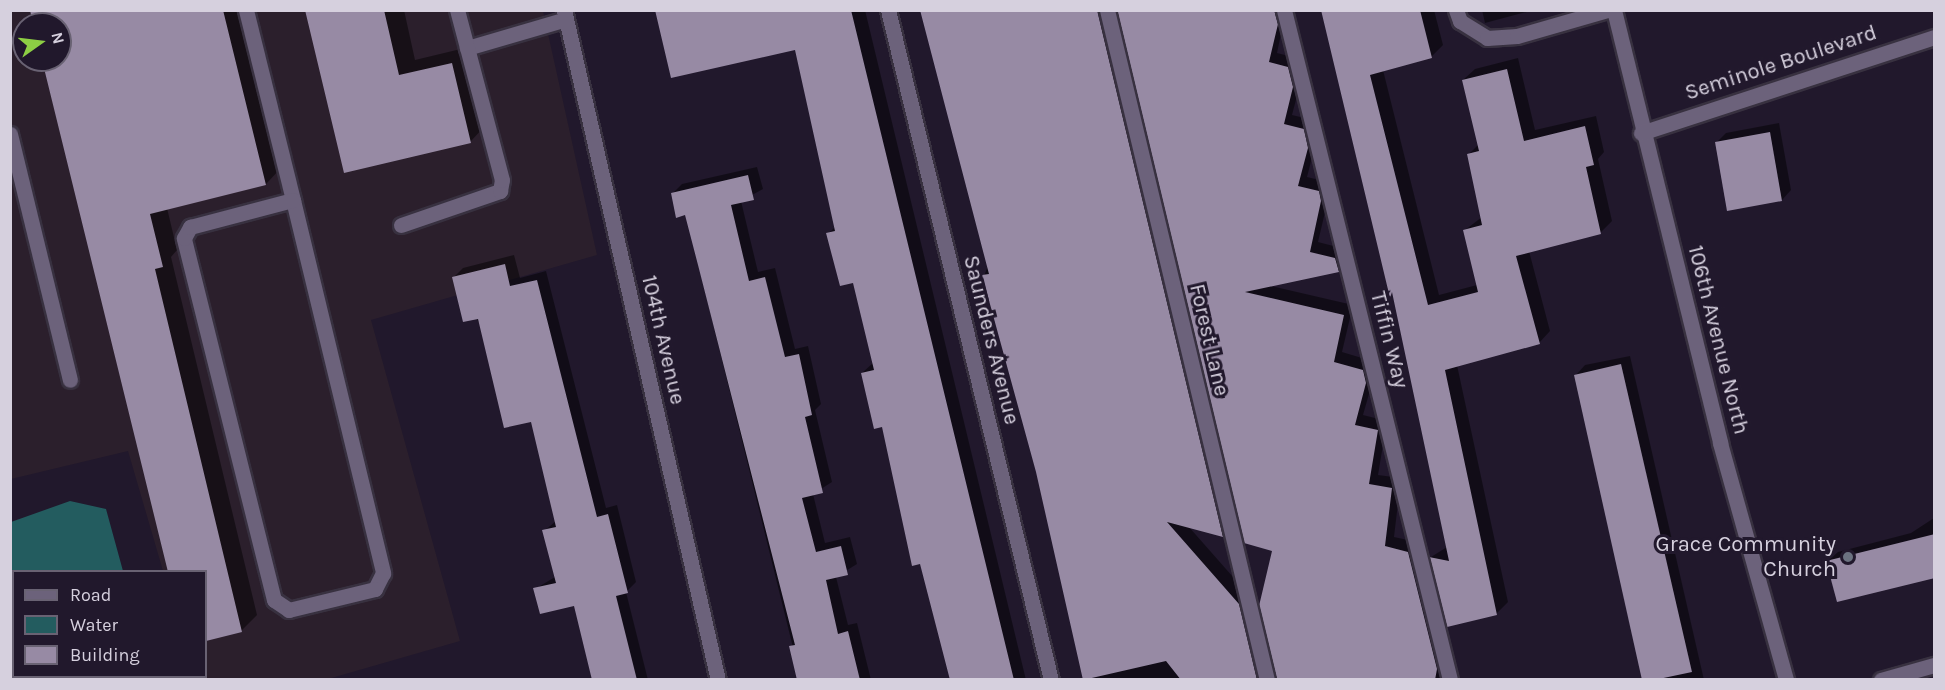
<!DOCTYPE html>
<html>
<head>
<meta charset="utf-8">
<style>
  body { margin:0 }
  #map { position:relative; width:1945px; height:690px; overflow:hidden; background:#21182c; font-family:Karla,sans-serif }
  div>[style] { position:absolute }
  .commercial>* { inset:0; background:#2b1f2c }
  .water>* { inset:0; background:#235c5f }
  .shadow>* { inset:0; background:#0007 }
  .building>* { inset:0; background:#978aa4 }
  .roads { filter:drop-shadow(2px 0 #383140) drop-shadow(-2px 0 #383140) drop-shadow(0 2px #383140) drop-shadow(0 -2px #383140) }
  .service>* { height:15px; margin:-7.5px; padding:0 7.5px; transform-origin:7.5px; border-radius:7.5px; background:#6c627b }
  .minor>* { height:15px; margin:-7.5px; padding:0 7.5px; transform-origin:7.5px; border-radius:7.5px; background:#6c627b }
  .dots>* { width:16px; height:16px; translate:-50% -50%; box-sizing:border-box; border:3px solid #21182c; border-radius:50% }
  span { translate:-50% -50%; white-space:nowrap; text-align:center; line-height:1.15; -webkit-text-stroke:6px #21182c; paint-order:stroke }
  .street-label { font-size:22px; color:#d6d0de }
  .poi-label { font-size:22px; color:#d6d0de }
  .right { translate:-100% -50%; text-align:right }
  .frame { position:absolute; inset:0; border:12px solid #d6d0de; pointer-events:none }
  .legend { position:absolute; left:12px; top:570px; width:195px; height:108px; box-sizing:border-box; background:#21182c; border:2px solid #696273; margin:0; padding:8px 10px; list-style:none; font-size:18px; color:#d6d0de }
  .legend li { display:flex; align-items:center; gap:12px; height:30px }
  .legend b { width:30px; border:2px solid #696273 }
  .north { position:absolute; left:12px; top:12px; width:60px; height:60px; box-sizing:border-box; background:#21182c; border:2px solid #696273; border-radius:50%; rotate:76deg; font-size:16px; font-weight:700; line-height:24px; text-align:center; color:#d6d0de }
  .north::after { content:''; display:block; margin:auto; width:21px; height:27px; background:#8dce44; clip-path:polygon(50% 0,100% 100%,50% 72%,0 100%) }
</style>
</head>
<body>
<div id="map">
  <div class="commercial">
    <i style="clip-path:polygon(evenodd,10px 11px,543px 11px,597px 255px,371px 320px,460px 641px,328px 679px,196px 679px,206px 676px,206px 572px,163px 571px,128px 451px,11px 479px,10px 11px,24px 24px,60px 24px,60px 60px,24px 60px,24px 24px)"></i>
  </div>
  <div class="water">
    <i style="clip-path:polygon(70px 501px,106px 509px,123px 571px,14px 572px,14px 676px,150px 679px,11px 679px,11px 522px)"></i>
  </div>
  <div class="shadow">
    <i style="clip-path:polygon(31px 10px,242px 10px,281px 168px,266px 184px,167px 208px,177px 250px,171px 257px,257px 615px,242px 630px,206px 639px,206px 572px,44px 60px,60px 60px,60px 24px,35px 24px)"></i>
    <i style="clip-path:polygon(307px 10px,404px 10px,415px 60px,469px 47px,486px 125px,470px 142px)"></i>
    <i style="clip-path:polygon(657px 10px,865px 10px,1026px 680px,952px 680px,883px 426px,862px 373px,874px 362px,854px 281px,828px 234px,835px 227px,796px 48px)"></i>
    <i style="clip-path:polygon(1089px 10px,1116px 43px,1232px 527px,1222px 536px,1189px 527px,1248px 594px,1274px 680px,1086px 680px,1038px 472px,984px 276px)"></i>
    <i style="clip-path:polygon(1120px 10px,1286px 10px,1277px 53px,1297px 58px,1302px 77px,1292px 115px,1313px 120px,1317px 138px,1307px 177px,1328px 182px,1330px 191px,1318px 242px,1345px 249px,1348px 261px,1338px 271px,1267px 285px,1353px 305px,1342px 352px,1372px 361px,1375px 373px,1363px 415px,1387px 421px,1378px 475px,1401px 478px,1394px 537px,1417px 542px,1446px 658px,1442px 680px,1277px 680px,1274px 550px)"></i>
    <i style="clip-path:polygon(1322px 10px,1434px 10px,1443px 45px,1431px 57px,1383px 70px,1439px 295px,1477px 285px,1465px 230px,1482px 217px,1468px 155px,1479px 144px,1463px 80px,1475px 69px,1518px 58px,1535px 130px,1596px 116px,1604px 152px,1598px 159px,1612px 221px,1601px 232px,1529px 251px,1550px 331px,1539px 343px,1457px 365px,1508px 602px,1496px 614px,1447px 621px,1431px 557px,1447px 547px,1394px 293px)"></i>
    <i style="clip-path:polygon(1482px 10px,1534px 10px,1485px 23px)"></i>
    <i style="clip-path:polygon(1779px 123px,1791px 190px,1782px 200px,1716px 143px,1726px 133px)"></i>
    <i style="clip-path:polygon(757px 167px,763px 189px,741px 201px,758px 272px,775px 268px,795px 349px,808px 346px,821px 404px,815px 410px,832px 482px,813px 494px,825px 543px,850px 537px,857px 564px,836px 577px,848px 625px,857px 623px,871px 680px,801px 680px,686px 214px,672px 194px,682px 184px)"></i>
    <i style="clip-path:polygon(514px 255px,520px 278px,546px 271px,606px 508px,617px 505px,636px 582px,626px 592px,648px 680px,593px 680px,575px 604px,535px 589px,555px 577px,544px 531px,556px 521px,532px 420px,454px 277px,463px 268px)"></i>
    <i style="clip-path:polygon(1630px 356px,1704px 680px,1643px 680px,1576px 375px,1585px 365px)"></i>
    <i style="clip-path:polygon(1934px 518px,1934px 575px,1828px 561px,1838px 552px,1911px 533px)"></i>
  </div>
  <div class="building">
    <i style="clip-path:polygon(30px 10px,223px 10px,266px 185px,150px 214px,163px 267px,155px 269px,242px 632px,206px 641px,206px 572px,168px 572px,42px 60px,60px 60px,60px 24px,33px 24px)"></i>
    <i style="clip-path:polygon(305px 10px,384px 10px,399px 75px,452px 63px,471px 143px,344px 173px)"></i>
    <i style="clip-path:polygon(655px 10px,851px 10px,1014px 680px,950px 680px,920px 564px,912px 566px,882px 427px,874px 429px,861px 373px,874px 370px,853px 283px,840px 286px,826px 233px,835px 231px,795px 50px,671px 78px)"></i>
    <i style="clip-path:polygon(920px 10px,1097px 10px,1223px 537px,1167px 522px,1239px 604px,1257px 680px,1181px 680px,1166px 661px,1083px 680px,1036px 472px,982px 275px,989px 274px)"></i>
    <i style="clip-path:polygon(1117px 10px,1274px 10px,1278px 24px,1269px 62px,1288px 67px,1293px 87px,1284px 124px,1304px 129px,1308px 148px,1298px 186px,1319px 191px,1321px 201px,1310px 252px,1335px 258px,1339px 272px,1245px 292px,1344px 315px,1334px 362px,1363px 370px,1366px 383px,1355px 425px,1378px 430px,1369px 484px,1392px 488px,1385px 546px,1408px 552px,1437px 669px,1435px 680px,1277px 680px,1259px 606px,1272px 551px,1244px 543px)"></i>
    <i style="clip-path:polygon(1321px 10px,1420px 10px,1432px 58px,1370px 75px,1428px 305px,1478px 292px,1463px 230px,1482px 225px,1467px 154px,1479px 151px,1462px 80px,1507px 69px,1524px 141px,1585px 126px,1594px 165px,1586px 167px,1601px 234px,1516px 256px,1540px 344px,1445px 370px,1497px 615px,1447px 627px,1429px 557px,1449px 561px,1392px 292px,1390px 298px)"></i>
    <i style="clip-path:polygon(1770px 132px,1782px 201px,1727px 211px,1715px 142px)"></i>
    <i style="clip-path:polygon(748px 175px,754px 200px,731px 205px,749px 281px,765px 277px,785px 357px,799px 354px,812px 415px,805px 417px,823px 493px,802px 498px,816px 552px,841px 546px,848px 575px,826px 580px,838px 634px,848px 631px,860px 680px,797px 680px,789px 646px,795px 645px,698px 265px,685px 215px,676px 218px,671px 193px)"></i>
    <i style="clip-path:polygon(505px 264px,510px 286px,537px 280px,597px 517px,608px 514px,628px 593px,616px 596px,637px 680px,592px 680px,574px 606px,540px 614px,533px 588px,556px 583px,542px 530px,556px 527px,531px 422px,504px 428px,478px 319px,463px 322px,452px 277px)"></i>
    <i style="clip-path:polygon(1621px 364px,1692px 672px,1654px 680px,1642px 680px,1574px 375px)"></i>
    <i style="clip-path:polygon(1935px 534px,1935px 578px,1837px 602px,1826px 561px)"></i>
  </div>
  <div class="roads">
    <div class="service">
      <i style="left:246px;top:10px;width:196px;rotate:76.1deg"></i>
      <i style="left:293px;top:200px;width:384px;rotate:76.4deg"></i>
      <i style="left:383px;top:573px;width:18px;rotate:117deg"></i>
      <i style="left:375px;top:589px;width:89px;rotate:166.3deg"></i>
      <i style="left:289px;top:610px;width:18px;rotate:-146deg"></i>
      <i style="left:274px;top:600px;width:373px;rotate:-104deg"></i>
      <i style="left:184px;top:238px;width:13px;rotate:-61deg"></i>
      <i style="left:190px;top:227px;width:106px;rotate:-14.7deg"></i>
      <i style="left:1456px;top:10px;width:12px;rotate:70deg"></i>
      <i style="left:1460px;top:21px;width:32px;rotate:32deg"></i>
      <i style="left:1487px;top:38px;width:30px;rotate:-4deg"></i>
      <i style="left:1517px;top:36px;width:94px;rotate:-16.1deg"></i>
      <i style="left:467px;top:48px;width:103px;rotate:-16.3deg"></i>
      <i style="left:10px;top:134px;width:253px;rotate:76.3deg"></i>
      <i style="left:401px;top:225px;width:105px;rotate:-19deg"></i>
      <i style="left:500px;top:191px;width:11px;rotate:-80deg"></i>
      <i style="left:502px;top:180px;width:176px;rotate:-104.8deg"></i>
    </div>
    <div class="minor">
      <i style="left:564px;top:10px;width:687px;rotate:77.06deg"></i>
      <i style="left:888px;top:10px;width:690px;rotate:76.33deg"></i>
      <i style="left:1107px;top:10px;width:689px;rotate:76.57deg"></i>
      <i style="left:1284px;top:10px;width:690px;rotate:76.08deg"></i>
      <i style="left:1614px;top:10px;width:446px;rotate:76.2deg"></i>
      <i style="left:1720px;top:443px;width:246px;rotate:74.4deg"></i>
      <i style="left:1641px;top:133px;width:308px;rotate:-18.1deg"></i>
      <i style="left:1881px;top:680px;width:55px;rotate:-15.8deg"></i>
    </div>
  </div>
  <div class="dots">
    <i style="left:1848px;top:557px;background:#6b7280"></i>
  </div>
  <div class="street-label">
    <span style="left:1781px;top:63px;rotate:-18deg">Seminole Boulevard</span>
    <span style="left:663px;top:340px;rotate:77deg">104th Avenue</span>
    <span style="left:991px;top:340px;rotate:76deg">Saunders Avenue</span>
    <span style="left:1209px;top:340px;rotate:77deg">Forest Lane</span>
    <span style="left:1389px;top:340px;rotate:76deg">Tiffin Way</span>
    <span style="left:1718px;top:340px;rotate:76deg">106th Avenue North</span>
  </div>
  <div class="poi-label">
    <span class="right" style="left:1836px;top:557px">Grace Community<br>Church</span>
  </div>
  <div class="frame"></div>
  <ul class="legend">
  <li><b style="height:8px;background:#6c627b"></b>Road</li>
  <li><b style="height:16px;background:#235c5f"></b>Water</li>
  <li><b style="height:16px;background:#978aa4"></b>Building</li>
  </ul>
  <div class="north">N</div>
</div>
</body>
</html>
